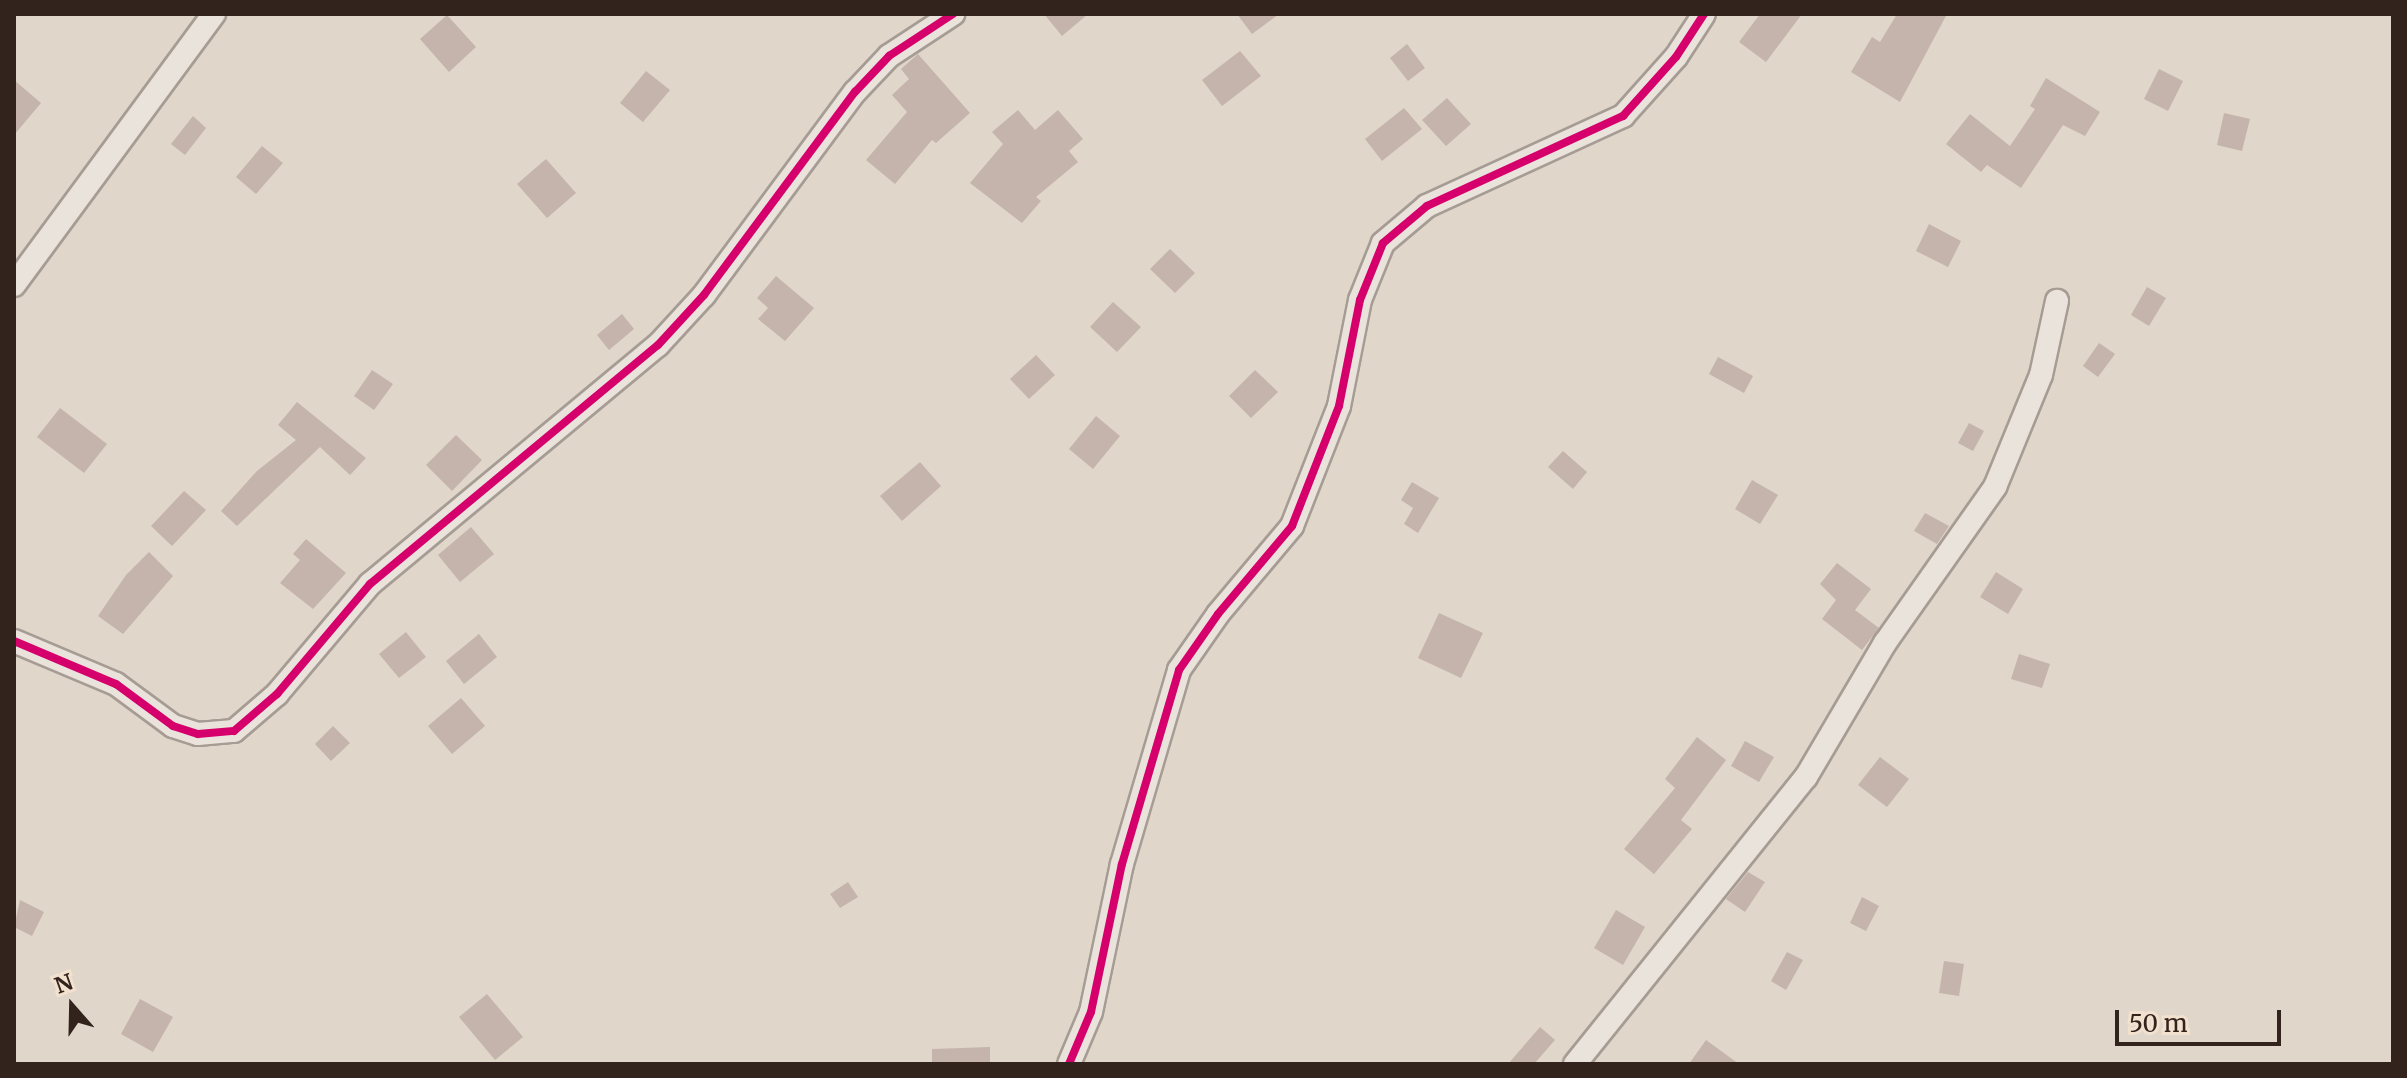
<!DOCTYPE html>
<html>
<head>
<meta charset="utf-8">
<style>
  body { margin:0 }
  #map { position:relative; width:2407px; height:1078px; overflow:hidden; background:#e1d6ca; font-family:Merriweather,serif }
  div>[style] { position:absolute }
  .building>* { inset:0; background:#c4b4ab }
  .roads { filter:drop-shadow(2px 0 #a69c94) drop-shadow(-2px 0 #a69c94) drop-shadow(0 2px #a69c94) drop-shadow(0 -2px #a69c94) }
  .minor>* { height:22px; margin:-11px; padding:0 11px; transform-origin:11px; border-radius:11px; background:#eae3db }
  .cycleway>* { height:8px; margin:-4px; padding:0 4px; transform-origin:4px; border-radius:4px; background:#d6006c }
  span { translate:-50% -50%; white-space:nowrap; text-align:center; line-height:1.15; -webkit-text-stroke:8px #f3e1cf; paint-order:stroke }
  .frame { position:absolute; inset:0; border:16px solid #33231d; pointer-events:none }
  .north { position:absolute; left:32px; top:966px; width:80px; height:80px; -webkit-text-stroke:6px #f3e1cf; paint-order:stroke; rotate:340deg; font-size:22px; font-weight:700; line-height:32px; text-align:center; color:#33231d }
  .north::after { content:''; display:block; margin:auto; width:28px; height:36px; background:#33231d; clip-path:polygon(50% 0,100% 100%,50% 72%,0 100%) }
  .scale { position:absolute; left:2115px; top:1010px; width:166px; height:36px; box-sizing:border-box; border:4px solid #33231d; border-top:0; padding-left:10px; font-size:24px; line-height:28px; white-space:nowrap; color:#33231d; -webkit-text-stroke:6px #f3e1cf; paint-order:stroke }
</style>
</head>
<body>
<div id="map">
  <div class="building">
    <i style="clip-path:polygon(1044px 14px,1088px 14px,1062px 36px)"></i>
    <i style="clip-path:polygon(1237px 14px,1279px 14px,1252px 34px)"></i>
    <i style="clip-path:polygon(1760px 14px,1802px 14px,1766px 62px,1739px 42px)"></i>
    <i style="clip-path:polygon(1897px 14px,1947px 14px,1900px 102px,1851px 72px,1872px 37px,1880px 42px)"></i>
    <i style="clip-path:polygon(447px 15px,476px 47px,449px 72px,420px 39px)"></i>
    <i style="clip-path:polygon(1407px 44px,1425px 68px,1408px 81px,1390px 58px)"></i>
    <i style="clip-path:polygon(1240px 51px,1261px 76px,1222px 106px,1202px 80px)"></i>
    <i style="clip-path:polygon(918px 54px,970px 113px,936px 143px,932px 140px,895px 184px,866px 160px,907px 112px,892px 95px,909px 79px,901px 69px)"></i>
    <i style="clip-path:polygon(2159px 69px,2183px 81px,2168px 111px,2144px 99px)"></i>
    <i style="clip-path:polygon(646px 71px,670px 90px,643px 122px,620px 103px)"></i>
    <i style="clip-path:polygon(2046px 78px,2100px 112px,2085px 136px,2063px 125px,2021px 188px,1987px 165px,1981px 172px,1946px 144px,1970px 114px,2010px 146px,2035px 109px,2030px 106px)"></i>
    <i style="clip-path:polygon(14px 80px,41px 103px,14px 135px)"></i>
    <i style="clip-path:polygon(1447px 98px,1471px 124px,1446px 146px,1422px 120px)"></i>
    <i style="clip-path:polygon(1404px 108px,1422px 129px,1382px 161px,1365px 139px)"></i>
    <i style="clip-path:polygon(1018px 110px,1035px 130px,1058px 110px,1083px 139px,1069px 151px,1078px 162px,1036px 197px,1041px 201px,1022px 223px,970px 183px,1003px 144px,992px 132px)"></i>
    <i style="clip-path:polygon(2224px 113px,2250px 119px,2242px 151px,2217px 145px)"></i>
    <i style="clip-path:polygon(193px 116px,206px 128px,185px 155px,171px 144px)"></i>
    <i style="clip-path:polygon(262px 146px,283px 163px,256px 194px,236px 177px)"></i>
    <i style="clip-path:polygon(546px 159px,576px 193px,547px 218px,517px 184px)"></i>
    <i style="clip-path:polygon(1929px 224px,1961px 241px,1948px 267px,1916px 251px)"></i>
    <i style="clip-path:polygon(1170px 249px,1195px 273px,1175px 293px,1150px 269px)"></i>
    <i style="clip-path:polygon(776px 276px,814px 308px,785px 341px,758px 319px,768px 308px,757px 298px)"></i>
    <i style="clip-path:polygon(2147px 287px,2166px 298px,2149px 326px,2131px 315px)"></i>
    <i style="clip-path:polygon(1113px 302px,1141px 327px,1117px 352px,1090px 327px)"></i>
    <i style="clip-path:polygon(622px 314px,634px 329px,609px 350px,597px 335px)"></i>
    <i style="clip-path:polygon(2099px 343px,2115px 354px,2098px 377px,2083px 366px)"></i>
    <i style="clip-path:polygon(1036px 355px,1055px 375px,1029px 399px,1010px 379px)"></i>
    <i style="clip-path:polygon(1718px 357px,1753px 376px,1744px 393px,1709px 374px)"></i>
    <i style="clip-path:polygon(372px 370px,393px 384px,374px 410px,354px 396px)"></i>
    <i style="clip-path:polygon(1255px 370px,1278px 392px,1251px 418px,1229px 396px)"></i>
    <i style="clip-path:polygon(297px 402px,366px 458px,350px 475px,320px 447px,237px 526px,221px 511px,257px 471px,296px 440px,278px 425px)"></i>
    <i style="clip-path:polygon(60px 408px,107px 444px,84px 473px,37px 437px)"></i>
    <i style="clip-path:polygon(1096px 416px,1120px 436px,1093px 469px,1069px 449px)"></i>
    <i style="clip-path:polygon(1969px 423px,1984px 431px,1973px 451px,1958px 443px)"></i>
    <i style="clip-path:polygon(456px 435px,482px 460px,452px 491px,426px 465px)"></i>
    <i style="clip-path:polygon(1563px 451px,1587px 472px,1573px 489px,1548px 467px)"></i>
    <i style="clip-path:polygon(920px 462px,941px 486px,902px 521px,880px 496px)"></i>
    <i style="clip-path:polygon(1752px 480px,1778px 495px,1760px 524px,1735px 509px)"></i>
    <i style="clip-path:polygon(1412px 482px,1439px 498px,1418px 533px,1404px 524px,1413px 508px,1401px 500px)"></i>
    <i style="clip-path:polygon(184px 491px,206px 510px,172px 546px,151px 526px)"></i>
    <i style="clip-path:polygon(1925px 513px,1949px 526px,1937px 544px,1914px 531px)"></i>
    <i style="clip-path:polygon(471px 527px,494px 554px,460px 582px,438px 555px)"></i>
    <i style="clip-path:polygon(306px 539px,346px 573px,313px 609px,280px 583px,300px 560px,293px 554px)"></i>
    <i style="clip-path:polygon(149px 552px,173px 576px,123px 634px,98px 616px,126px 575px)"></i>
    <i style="clip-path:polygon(1837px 563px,1871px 589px,1855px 610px,1879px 628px,1862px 650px,1822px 619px,1836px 600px,1820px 584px)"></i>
    <i style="clip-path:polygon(1996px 572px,2023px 589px,2008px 614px,1980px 597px)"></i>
    <i style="clip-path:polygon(1439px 613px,1483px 633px,1461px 678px,1418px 658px)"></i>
    <i style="clip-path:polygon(406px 632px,426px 657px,399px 678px,379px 654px)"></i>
    <i style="clip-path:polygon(479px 634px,497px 657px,464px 684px,446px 661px)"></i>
    <i style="clip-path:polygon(2019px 654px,2050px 664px,2042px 688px,2011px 679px)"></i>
    <i style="clip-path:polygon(461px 698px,485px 726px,452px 754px,428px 726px)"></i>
    <i style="clip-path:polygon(333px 726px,350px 743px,331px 761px,315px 744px)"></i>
    <i style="clip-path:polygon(1697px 737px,1726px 760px,1681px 820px,1692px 829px,1654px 874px,1624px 849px,1675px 788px,1665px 779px)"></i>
    <i style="clip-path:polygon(1745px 741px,1774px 757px,1759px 782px,1731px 766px)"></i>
    <i style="clip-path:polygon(1880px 757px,1909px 779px,1887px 807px,1858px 785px)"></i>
    <i style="clip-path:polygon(1748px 872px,1765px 882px,1745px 912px,1726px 899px)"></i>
    <i style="clip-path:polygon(848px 882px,858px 897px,840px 908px,830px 894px)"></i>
    <i style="clip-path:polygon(1862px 897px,1879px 906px,1866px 931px,1850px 923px)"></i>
    <i style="clip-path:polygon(20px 900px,44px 912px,32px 936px,14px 927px)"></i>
    <i style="clip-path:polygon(1616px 910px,1645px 927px,1623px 965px,1594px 948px)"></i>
    <i style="clip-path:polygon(1787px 952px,1803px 960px,1786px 990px,1771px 981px)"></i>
    <i style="clip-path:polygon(1944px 961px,1964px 964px,1959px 996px,1939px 993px)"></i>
    <i style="clip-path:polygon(487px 994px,523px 1037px,495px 1060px,459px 1017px)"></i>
    <i style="clip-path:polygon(140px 999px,173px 1017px,153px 1052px,121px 1034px)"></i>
    <i style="clip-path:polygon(1540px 1027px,1555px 1040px,1534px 1064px,1508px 1064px)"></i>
    <i style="clip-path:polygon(1706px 1040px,1739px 1064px,1689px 1064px)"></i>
    <i style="clip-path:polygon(990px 1047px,990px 1064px,932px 1064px,932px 1049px)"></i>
  </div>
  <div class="roads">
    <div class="minor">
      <i style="left:14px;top:285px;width:337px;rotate:-53.6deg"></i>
      <i style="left:14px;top:641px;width:111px;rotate:22.9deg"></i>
      <i style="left:116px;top:684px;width:71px;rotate:36.4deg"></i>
      <i style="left:173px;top:726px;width:26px;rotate:18deg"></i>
      <i style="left:198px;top:734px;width:36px;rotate:-5deg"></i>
      <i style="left:234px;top:731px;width:57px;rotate:-40.7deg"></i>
      <i style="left:277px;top:694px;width:144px;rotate:-49.8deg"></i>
      <i style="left:370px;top:584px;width:374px;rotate:-39.7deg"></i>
      <i style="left:658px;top:345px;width:68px;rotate:-47.4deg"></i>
      <i style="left:704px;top:295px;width:253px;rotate:-53.4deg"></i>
      <i style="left:855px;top:92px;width:50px;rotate:-46.6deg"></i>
      <i style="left:889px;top:56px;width:77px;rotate:-33.3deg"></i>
      <i style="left:1069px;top:1064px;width:56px;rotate:-67.1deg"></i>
      <i style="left:1091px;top:1012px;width:151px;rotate:-78.2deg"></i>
      <i style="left:1122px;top:864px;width:202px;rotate:-73.6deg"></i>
      <i style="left:1179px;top:670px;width:68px;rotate:-55.1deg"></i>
      <i style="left:1218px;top:614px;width:115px;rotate:-49.9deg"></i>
      <i style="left:1292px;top:526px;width:129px;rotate:-68.6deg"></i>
      <i style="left:1339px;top:406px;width:108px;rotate:-78.8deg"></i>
      <i style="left:1360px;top:300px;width:61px;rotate:-68deg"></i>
      <i style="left:1383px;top:243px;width:57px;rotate:-40.1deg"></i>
      <i style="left:1427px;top:206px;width:216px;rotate:-24.7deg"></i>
      <i style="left:1623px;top:116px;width:79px;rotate:-48.1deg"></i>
      <i style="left:1676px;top:57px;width:51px;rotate:-56.9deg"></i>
      <i style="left:1575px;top:1064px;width:368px;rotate:-51.2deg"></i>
      <i style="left:1806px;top:777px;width:156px;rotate:-59.5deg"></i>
      <i style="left:1885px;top:643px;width:191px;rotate:-54.8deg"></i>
      <i style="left:1995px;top:487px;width:121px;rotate:-67.7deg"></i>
      <i style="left:2041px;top:375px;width:76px;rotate:-77.8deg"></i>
    </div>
  </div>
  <div class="cycleway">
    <i style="left:14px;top:641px;width:111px;rotate:22.9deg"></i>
    <i style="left:116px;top:684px;width:71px;rotate:36.4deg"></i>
    <i style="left:173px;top:726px;width:26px;rotate:18deg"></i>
    <i style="left:198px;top:734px;width:36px;rotate:-5deg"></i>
    <i style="left:234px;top:731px;width:57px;rotate:-40.7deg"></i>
    <i style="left:277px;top:694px;width:144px;rotate:-49.8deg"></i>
    <i style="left:370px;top:584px;width:374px;rotate:-39.7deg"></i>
    <i style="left:658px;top:345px;width:68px;rotate:-47.4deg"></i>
    <i style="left:704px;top:295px;width:253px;rotate:-53.4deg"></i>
    <i style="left:855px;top:92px;width:50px;rotate:-46.6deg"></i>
    <i style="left:889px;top:56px;width:77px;rotate:-33.3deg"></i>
    <i style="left:1069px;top:1064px;width:56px;rotate:-67.1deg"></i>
    <i style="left:1091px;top:1012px;width:151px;rotate:-78.2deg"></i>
    <i style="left:1122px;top:864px;width:202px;rotate:-73.6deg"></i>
    <i style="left:1179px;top:670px;width:68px;rotate:-55.1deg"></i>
    <i style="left:1218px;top:614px;width:115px;rotate:-49.9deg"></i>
    <i style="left:1292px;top:526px;width:129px;rotate:-68.6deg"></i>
    <i style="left:1339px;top:406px;width:108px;rotate:-78.8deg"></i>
    <i style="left:1360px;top:300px;width:61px;rotate:-68deg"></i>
    <i style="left:1383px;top:243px;width:57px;rotate:-40.1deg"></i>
    <i style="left:1427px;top:206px;width:216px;rotate:-24.7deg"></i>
    <i style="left:1623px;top:116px;width:79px;rotate:-48.1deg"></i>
    <i style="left:1676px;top:57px;width:51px;rotate:-56.9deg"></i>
  </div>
  <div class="frame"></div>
  <div class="north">N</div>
  <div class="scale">50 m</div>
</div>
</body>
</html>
